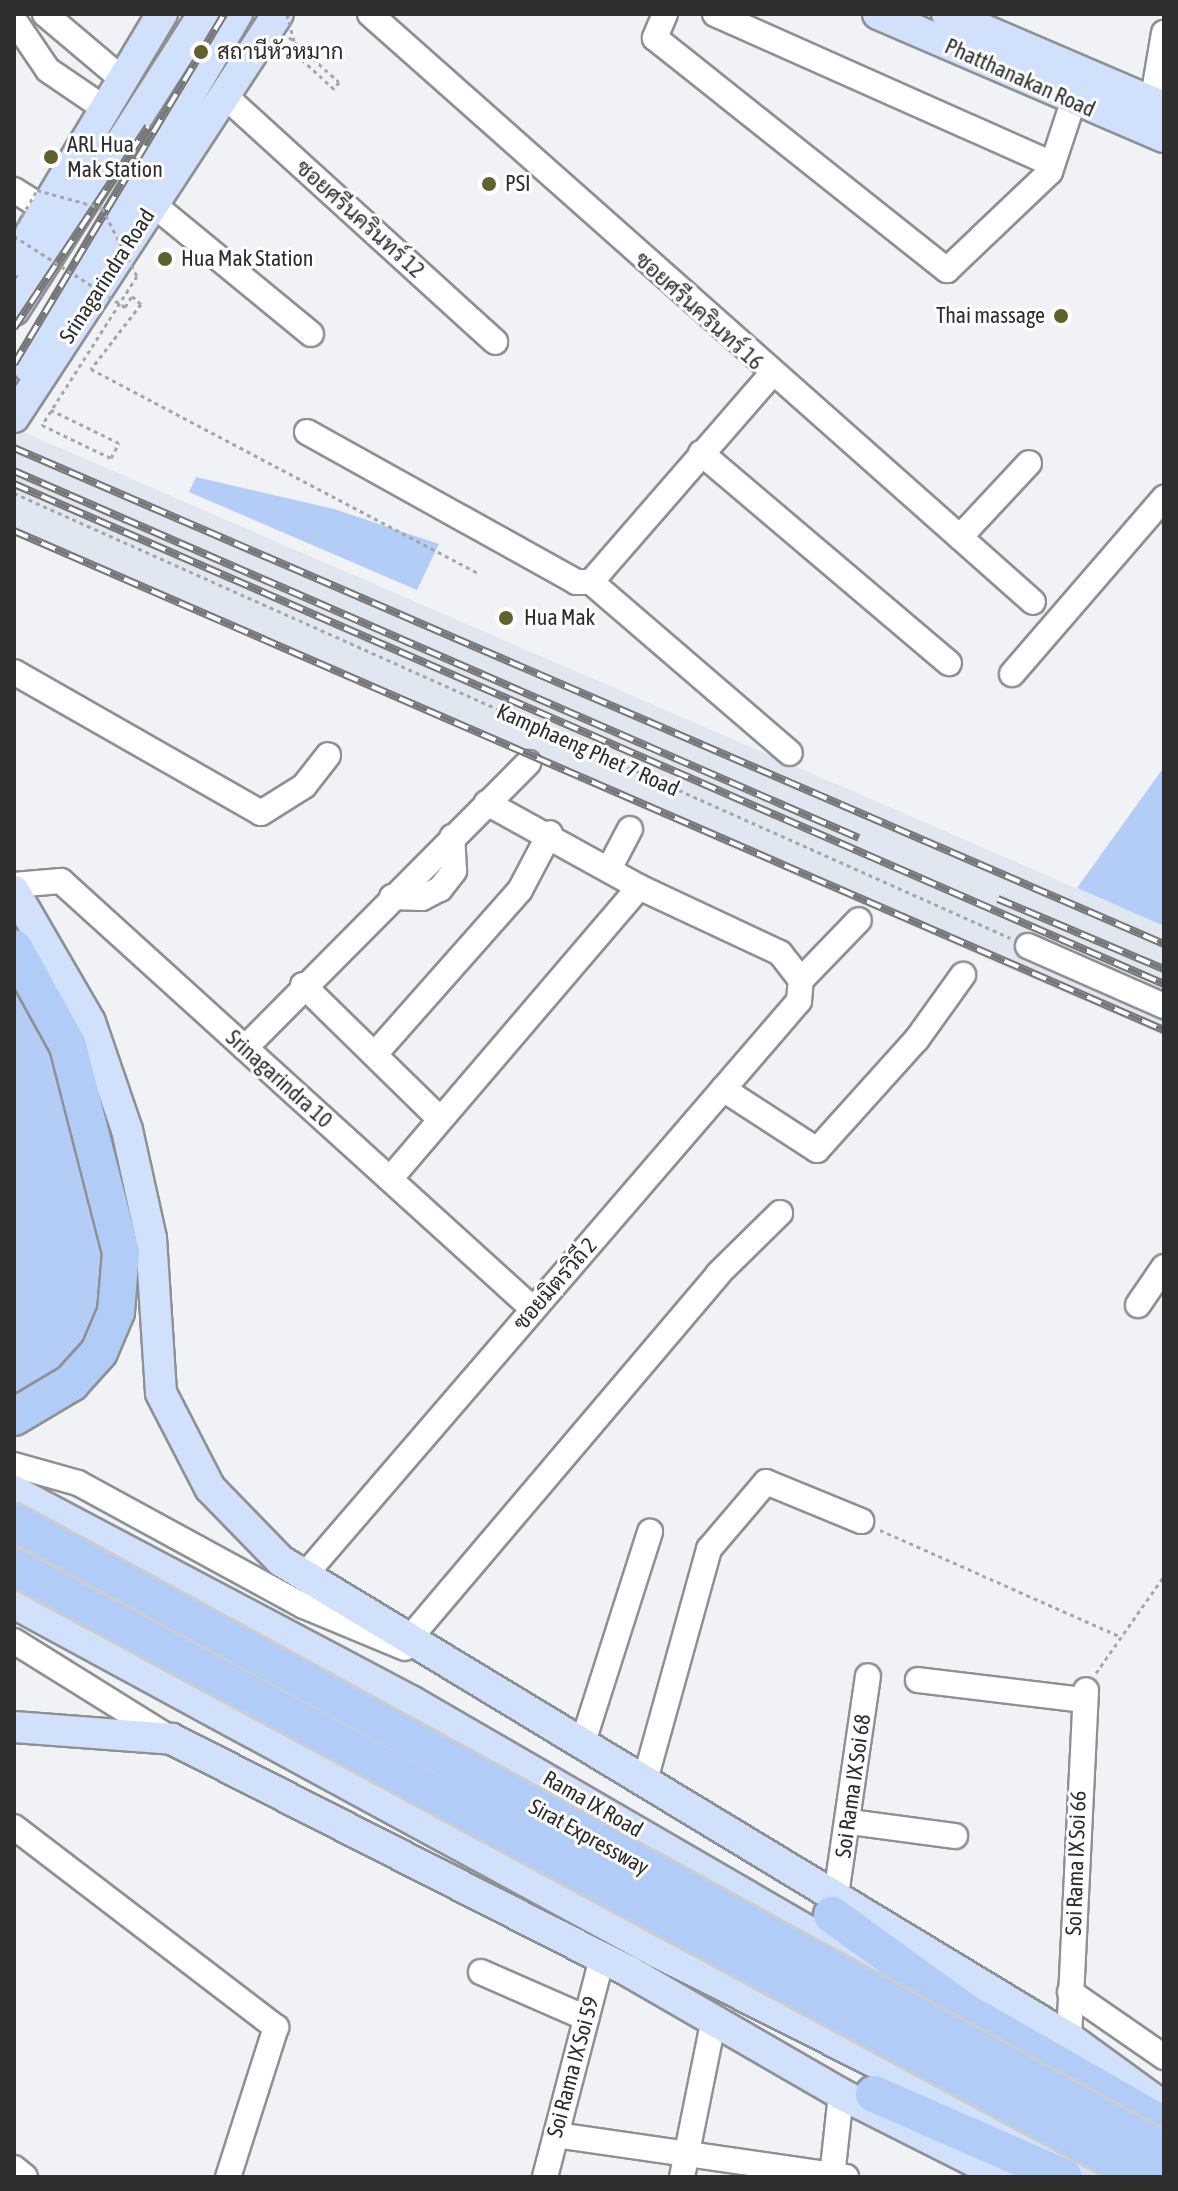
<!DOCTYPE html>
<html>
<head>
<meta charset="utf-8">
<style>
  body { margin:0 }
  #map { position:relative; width:1178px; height:2191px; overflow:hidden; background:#f0f2f5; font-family:"Asap Condensed",Sarabun,sans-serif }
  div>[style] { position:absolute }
  .built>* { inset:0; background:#e1e7f0 }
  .green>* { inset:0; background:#b4cdf6 }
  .path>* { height:3px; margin-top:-1.5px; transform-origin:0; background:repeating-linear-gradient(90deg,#a4a6a8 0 4px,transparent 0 8px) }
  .roads { filter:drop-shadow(2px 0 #8f9093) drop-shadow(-2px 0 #8f9093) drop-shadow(0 2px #8f9093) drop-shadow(0 -2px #8f9093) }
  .minor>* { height:24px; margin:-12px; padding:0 12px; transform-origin:12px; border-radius:12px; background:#fff }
  .major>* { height:30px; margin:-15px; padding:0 15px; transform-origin:15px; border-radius:15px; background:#d1e0fb }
  .highway>* { height:36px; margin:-18px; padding:0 18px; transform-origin:18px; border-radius:18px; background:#b2ccf8 }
  .rail>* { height:8px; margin-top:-4px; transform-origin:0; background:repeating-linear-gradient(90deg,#fff 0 15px,#777779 0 30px); box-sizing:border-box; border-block:2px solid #777779 }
  .path-bridge>* { height:3px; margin-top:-1.5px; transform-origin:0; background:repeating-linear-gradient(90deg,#a4a6a8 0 4px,transparent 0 8px) }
  .bridges { filter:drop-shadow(2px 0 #cdcdcd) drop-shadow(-2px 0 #cdcdcd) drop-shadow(0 2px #cdcdcd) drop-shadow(0 -2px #cdcdcd) }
  .highway-bridge>* { height:36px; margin:-18px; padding:0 18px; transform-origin:18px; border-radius:18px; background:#b2ccf8 }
  .dots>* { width:22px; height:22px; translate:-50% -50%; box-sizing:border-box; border:4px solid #fff; border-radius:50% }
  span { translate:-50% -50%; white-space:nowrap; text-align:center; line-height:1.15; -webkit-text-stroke:6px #fff; paint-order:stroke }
  .poi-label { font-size:22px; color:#2e2e2f }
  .left { translate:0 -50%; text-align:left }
  .right { translate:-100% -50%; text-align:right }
  .street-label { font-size:22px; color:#2e2e2f }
  .frame { position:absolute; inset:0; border:16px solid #2e2e2f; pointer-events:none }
</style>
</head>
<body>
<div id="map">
  <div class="built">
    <i style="clip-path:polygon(14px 428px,1164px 926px,1164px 1036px,14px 535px)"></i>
  </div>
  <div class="green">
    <i style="clip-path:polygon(196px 477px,334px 509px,439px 544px,417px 590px,189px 492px)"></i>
    <i style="clip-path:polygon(1164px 767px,1164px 926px,1077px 888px)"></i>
    <i style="clip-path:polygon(14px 948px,68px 1046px,116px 1312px,14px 1417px)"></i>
  </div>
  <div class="path">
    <i style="left:289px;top:37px;width:67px;rotate:42deg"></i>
    <i style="left:339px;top:82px;width:9px;rotate:126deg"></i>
    <i style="left:334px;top:89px;width:49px;rotate:-137.5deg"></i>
    <i style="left:125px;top:307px;width:13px;rotate:-58deg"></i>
    <i style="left:132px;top:296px;width:12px;rotate:42deg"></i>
    <i style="left:141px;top:304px;width:82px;rotate:127.6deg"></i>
    <i style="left:91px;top:369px;width:439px;rotate:27.8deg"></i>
    <i style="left:42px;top:425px;width:76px;rotate:25.6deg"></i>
    <i style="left:111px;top:458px;width:17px;rotate:-62deg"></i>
    <i style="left:119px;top:443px;width:78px;rotate:-154.1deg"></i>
    <i style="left:14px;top:493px;width:1091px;rotate:24.07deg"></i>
    <i style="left:880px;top:1530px;width:264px;rotate:23.9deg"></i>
    <i style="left:1096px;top:1673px;width:118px;rotate:-55deg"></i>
  </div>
  <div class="roads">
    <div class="minor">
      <i style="left:45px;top:14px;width:101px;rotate:40.2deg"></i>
      <i style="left:370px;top:14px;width:886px;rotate:41.57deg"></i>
      <i style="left:665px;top:14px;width:26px;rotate:113deg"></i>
      <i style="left:655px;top:38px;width:373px;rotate:38.5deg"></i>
      <i style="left:947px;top:270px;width:142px;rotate:-43.6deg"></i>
      <i style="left:1050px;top:172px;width:74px;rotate:-71.8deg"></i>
      <i style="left:715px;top:14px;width:369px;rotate:24deg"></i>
      <i style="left:14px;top:20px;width:60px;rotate:55.8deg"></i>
      <i style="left:48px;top:70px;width:68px;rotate:34.2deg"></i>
      <i style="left:1154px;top:92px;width:60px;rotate:-80.4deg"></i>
      <i style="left:226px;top:97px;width:364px;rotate:42.3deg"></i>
      <i style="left:14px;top:190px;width:36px;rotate:32deg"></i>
      <i style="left:154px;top:205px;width:203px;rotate:39.4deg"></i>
      <i style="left:307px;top:432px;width:308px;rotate:29.1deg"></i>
      <i style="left:576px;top:582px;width:15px"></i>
      <i style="left:591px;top:582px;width:274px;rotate:-49deg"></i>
      <i style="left:701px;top:453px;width:325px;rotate:40.3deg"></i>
      <i style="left:960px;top:537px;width:101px;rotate:-47deg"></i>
      <i style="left:591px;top:582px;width:262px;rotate:40.7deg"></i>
      <i style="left:14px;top:672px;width:284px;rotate:29.7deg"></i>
      <i style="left:261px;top:813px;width:51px;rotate:-32.1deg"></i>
      <i style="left:304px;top:786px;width:39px;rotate:-52deg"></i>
      <i style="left:1012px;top:674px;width:233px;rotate:-49.2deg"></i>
      <i style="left:609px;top:869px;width:45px;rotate:-62.3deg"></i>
      <i style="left:14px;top:885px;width:47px;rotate:-4.9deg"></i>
      <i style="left:61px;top:881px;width:637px;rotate:42.2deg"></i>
      <i style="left:392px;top:897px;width:30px;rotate:2deg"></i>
      <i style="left:422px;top:898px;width:20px;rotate:-27deg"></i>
      <i style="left:440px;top:889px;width:23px;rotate:-52deg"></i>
      <i style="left:454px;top:871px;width:34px;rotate:-93deg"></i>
      <i style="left:1028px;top:946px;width:149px;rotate:23.8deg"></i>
      <i style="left:801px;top:980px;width:83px;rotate:-46deg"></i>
      <i style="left:303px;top:985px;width:190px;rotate:44.4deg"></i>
      <i style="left:245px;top:1048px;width:402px;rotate:-45.2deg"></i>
      <i style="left:375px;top:1054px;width:219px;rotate:-48.5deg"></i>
      <i style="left:520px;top:890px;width:64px;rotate:-62.2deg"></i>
      <i style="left:723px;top:1089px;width:112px;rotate:33deg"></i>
      <i style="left:817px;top:1150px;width:149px;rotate:-48deg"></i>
      <i style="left:917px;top:1039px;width:79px;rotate:-54.3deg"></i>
      <i style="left:390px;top:1179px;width:384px;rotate:-49.5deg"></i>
      <i style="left:1138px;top:1305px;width:46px;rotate:-55.6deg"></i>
      <i style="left:14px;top:1465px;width:66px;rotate:15.7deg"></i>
      <i style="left:78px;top:1483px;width:257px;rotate:28.6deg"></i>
      <i style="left:304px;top:1606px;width:109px;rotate:22.6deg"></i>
      <i style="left:304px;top:1576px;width:759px;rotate:-49.28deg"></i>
      <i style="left:799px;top:1001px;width:21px;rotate:-85deg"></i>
      <i style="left:801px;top:980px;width:34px;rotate:-128deg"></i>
      <i style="left:780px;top:953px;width:156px;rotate:-154.9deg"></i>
      <i style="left:639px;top:887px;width:174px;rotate:-151.1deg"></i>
      <i style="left:409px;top:1639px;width:478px;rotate:-49.7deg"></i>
      <i style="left:718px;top:1274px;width:87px;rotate:-44.5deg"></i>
      <i style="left:14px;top:1641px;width:184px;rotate:31.9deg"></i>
      <i style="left:918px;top:1680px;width:166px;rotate:6.9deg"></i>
      <i style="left:582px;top:1745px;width:224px;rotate:-72.3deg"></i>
      <i style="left:645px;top:1780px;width:240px;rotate:-74.5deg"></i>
      <i style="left:709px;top:1549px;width:88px;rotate:-49.6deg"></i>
      <i style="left:766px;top:1482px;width:103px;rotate:22.3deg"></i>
      <i style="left:850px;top:1822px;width:106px;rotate:7.6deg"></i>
      <i style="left:14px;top:1827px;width:330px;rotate:37.4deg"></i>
      <i style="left:276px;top:2027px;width:157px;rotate:107.7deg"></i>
      <i style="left:836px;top:1895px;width:221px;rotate:-81.7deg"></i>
      <i style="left:481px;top:1972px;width:115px;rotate:23.7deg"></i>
      <i style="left:1070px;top:1992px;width:114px;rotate:34.7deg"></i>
      <i style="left:1069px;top:2038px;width:348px;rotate:-87.2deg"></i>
      <i style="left:556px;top:2135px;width:293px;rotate:8.2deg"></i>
      <i style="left:14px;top:2168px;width:14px;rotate:39deg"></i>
      <i style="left:545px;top:2177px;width:226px;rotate:-75.4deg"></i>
      <i style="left:682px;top:2177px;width:157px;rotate:-78.6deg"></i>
      <i style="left:832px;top:2177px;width:83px;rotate:-83.8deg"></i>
    </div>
    <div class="major">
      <i style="left:878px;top:14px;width:311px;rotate:23.3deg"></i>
      <i style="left:947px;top:14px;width:236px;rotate:23.2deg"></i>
      <i style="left:14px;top:261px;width:288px;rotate:-59.1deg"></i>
      <i style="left:14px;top:310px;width:351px;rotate:-57.4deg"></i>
      <i style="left:29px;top:367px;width:410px;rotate:-59.5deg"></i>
      <i style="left:14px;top:417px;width:482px;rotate:-56.8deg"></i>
      <i style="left:14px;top:891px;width:151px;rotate:59.9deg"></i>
      <i style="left:90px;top:1022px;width:114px;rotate:71.1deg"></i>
      <i style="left:127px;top:1130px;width:111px;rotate:77.5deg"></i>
      <i style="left:151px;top:1238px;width:155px;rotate:86.3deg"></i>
      <i style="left:161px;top:1393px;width:107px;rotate:62.7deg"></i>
      <i style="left:210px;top:1488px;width:102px;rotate:45.8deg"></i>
      <i style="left:281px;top:1561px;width:921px;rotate:31.19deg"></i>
      <i style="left:1069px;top:2038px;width:117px;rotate:36deg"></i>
      <i style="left:14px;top:1491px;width:449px;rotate:27.9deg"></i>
      <i style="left:411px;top:1701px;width:572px;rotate:30.11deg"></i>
      <i style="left:14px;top:1603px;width:729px;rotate:28.5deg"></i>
      <i style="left:655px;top:1951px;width:501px;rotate:26.82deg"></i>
      <i style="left:14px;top:1727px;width:158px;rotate:4.3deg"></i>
      <i style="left:172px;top:1739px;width:514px;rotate:26.96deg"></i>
      <i style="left:630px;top:1972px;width:244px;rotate:30deg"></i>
      <i style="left:841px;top:2094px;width:184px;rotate:26.8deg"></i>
    </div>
    <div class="highway">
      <i style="left:14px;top:948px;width:112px;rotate:61.1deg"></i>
      <i style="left:68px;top:1046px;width:213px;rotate:75.6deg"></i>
      <i style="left:121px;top:1252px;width:60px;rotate:94.8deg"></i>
      <i style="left:116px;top:1312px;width:43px;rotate:113deg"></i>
      <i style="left:99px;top:1352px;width:42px;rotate:132.1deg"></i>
      <i style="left:71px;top:1383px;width:66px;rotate:149.2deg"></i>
      <i style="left:832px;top:1915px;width:162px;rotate:35.9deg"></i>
      <i style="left:963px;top:2010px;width:232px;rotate:29.8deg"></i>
      <i style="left:874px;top:2094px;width:207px;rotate:23.6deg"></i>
    </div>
  </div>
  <div class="rail">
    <i style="left:14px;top:328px;width:242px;rotate:-56.4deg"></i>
    <i style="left:14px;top:364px;width:408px;rotate:-59deg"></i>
    <i style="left:14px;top:448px;width:1252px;rotate:23.33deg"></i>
    <i style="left:14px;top:471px;width:921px;rotate:23.48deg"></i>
    <i style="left:14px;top:484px;width:1254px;rotate:23.5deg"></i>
    <i style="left:14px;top:531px;width:1254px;rotate:23.46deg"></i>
    <i style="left:998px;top:899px;width:180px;rotate:22.9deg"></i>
  </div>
  <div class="path-bridge">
    <i style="left:287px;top:14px;width:43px;rotate:75.3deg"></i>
    <i style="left:14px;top:230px;width:46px;rotate:-60.1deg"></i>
    <i style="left:37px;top:190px;width:67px;rotate:15.5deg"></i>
    <i style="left:102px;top:208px;width:76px;rotate:62.8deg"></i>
    <i style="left:137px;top:276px;width:177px;rotate:122.5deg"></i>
    <i style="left:14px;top:236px;width:132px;rotate:32.6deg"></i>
  </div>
  <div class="bridges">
    <div class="highway-bridge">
      <i style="left:14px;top:1522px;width:1311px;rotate:28.68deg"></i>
      <i style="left:14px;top:1567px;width:1285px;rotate:28.34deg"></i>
    </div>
  </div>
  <div class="dots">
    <i style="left:201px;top:52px;background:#5f612e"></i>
    <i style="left:51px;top:157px;background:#5f612e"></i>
    <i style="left:489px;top:184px;background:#5f612e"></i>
    <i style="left:165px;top:259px;background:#5f612e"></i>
    <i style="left:1061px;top:316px;background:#5f612e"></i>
    <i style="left:506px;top:618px;background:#5f612e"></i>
  </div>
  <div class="poi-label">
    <span class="left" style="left:217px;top:52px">สถานีหัวหมาก</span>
    <span class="left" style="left:67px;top:157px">ARL Hua<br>Mak Station</span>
    <span class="left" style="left:505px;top:184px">PSI</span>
    <span class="left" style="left:181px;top:259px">Hua Mak Station</span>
    <span class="right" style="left:1045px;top:316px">Thai massage</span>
    <span class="left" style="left:524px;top:618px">Hua Mak</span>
  </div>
  <div class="street-label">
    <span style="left:1020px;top:78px;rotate:24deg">Phatthanakan Road</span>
    <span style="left:360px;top:219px;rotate:42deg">ซอยศรีนครินทร์ 12</span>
    <span style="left:107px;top:276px;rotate:-57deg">Srinagarindra Road</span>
    <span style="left:699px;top:311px;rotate:42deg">ซอยศรีนครินทร์ 16</span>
    <span style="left:588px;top:750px;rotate:24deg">Kamphaeng Phet 7 Road</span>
    <span style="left:279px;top:1079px;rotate:42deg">Srinagarindra 10</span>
    <span style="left:555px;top:1284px;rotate:-49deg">ซอยมิตรวิถี 2</span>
    <span style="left:853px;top:1786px;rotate:-82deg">Soi Rama IX Soi 68</span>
    <span style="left:593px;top:1804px;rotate:30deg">Rama IX Road</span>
    <span style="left:589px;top:1837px;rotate:29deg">Sirat Expressway</span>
    <span style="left:1076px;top:1863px;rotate:-88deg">Soi Rama IX Soi 66</span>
    <span style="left:573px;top:2067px;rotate:-75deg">Soi Rama IX Soi 59</span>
  </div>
  <div class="frame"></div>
</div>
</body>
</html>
